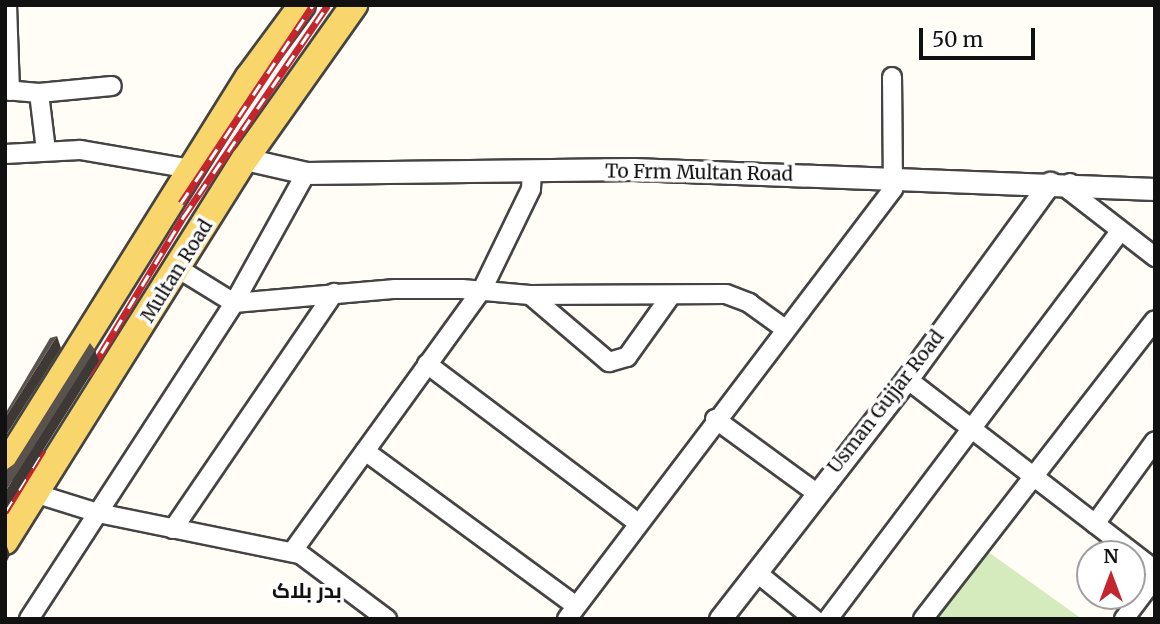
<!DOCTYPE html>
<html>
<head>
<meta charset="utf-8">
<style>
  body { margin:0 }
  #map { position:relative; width:1160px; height:624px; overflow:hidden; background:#fffdf5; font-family:Merriweather,Cairo,serif }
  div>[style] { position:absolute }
  .green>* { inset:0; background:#d5ebbd }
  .roads { filter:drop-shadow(2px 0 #444) drop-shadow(-2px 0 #444) drop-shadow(0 2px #444) drop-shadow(0 -2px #444) }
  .minor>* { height:18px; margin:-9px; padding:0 9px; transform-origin:9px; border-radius:9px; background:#fff }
  .tertiary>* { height:21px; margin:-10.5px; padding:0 10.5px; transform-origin:10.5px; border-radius:10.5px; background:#fff }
  .primary>* { height:26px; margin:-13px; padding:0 13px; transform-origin:13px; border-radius:13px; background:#f9d66b }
  .rail>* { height:7px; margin-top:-3.5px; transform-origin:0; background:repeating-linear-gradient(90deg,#fff 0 13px,#c4262e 0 26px); box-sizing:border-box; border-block:2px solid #c4262e }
  .shaded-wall>* { inset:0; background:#3f3936 }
  .building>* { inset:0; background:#5a524d }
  span { translate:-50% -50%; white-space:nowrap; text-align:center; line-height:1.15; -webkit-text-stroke:7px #fff; paint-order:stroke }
  .street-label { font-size:19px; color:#111 }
  .neighbourhood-label { font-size:21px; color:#111; font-weight:700 }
  .frame { position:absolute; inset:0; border:7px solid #111; pointer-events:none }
  .north { position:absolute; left:1076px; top:540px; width:70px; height:70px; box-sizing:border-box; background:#fff; border:2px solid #a0a0a0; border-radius:50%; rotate:0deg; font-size:19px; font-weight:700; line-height:28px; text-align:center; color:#111 }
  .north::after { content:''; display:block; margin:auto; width:24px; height:32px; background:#c4262e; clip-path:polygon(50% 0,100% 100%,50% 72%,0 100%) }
  .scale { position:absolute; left:919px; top:28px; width:116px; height:32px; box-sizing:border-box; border:4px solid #111; border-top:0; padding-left:9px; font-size:21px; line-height:24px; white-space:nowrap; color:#111; -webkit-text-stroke:5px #fff; paint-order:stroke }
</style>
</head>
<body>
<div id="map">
  <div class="green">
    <i style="clip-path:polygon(987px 551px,1082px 619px,934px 619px)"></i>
  </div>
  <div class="roads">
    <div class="minor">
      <i style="left:7px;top:5px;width:86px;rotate:88deg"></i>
      <i style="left:5px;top:90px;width:34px;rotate:5deg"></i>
      <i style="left:39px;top:93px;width:73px;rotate:-5.5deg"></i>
      <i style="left:39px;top:93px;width:58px;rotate:83.1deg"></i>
      <i style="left:5px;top:154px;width:75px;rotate:-3.1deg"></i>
      <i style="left:80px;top:150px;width:113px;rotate:9.7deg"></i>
      <i style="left:1070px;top:183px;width:8px;rotate:90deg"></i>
      <i style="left:1070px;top:191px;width:108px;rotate:37.8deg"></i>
      <i style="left:179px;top:269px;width:65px;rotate:31.7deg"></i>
      <i style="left:234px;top:303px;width:162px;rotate:-5deg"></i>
      <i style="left:395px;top:289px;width:67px"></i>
      <i style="left:462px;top:289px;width:68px;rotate:5deg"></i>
      <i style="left:530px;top:295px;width:196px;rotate:-0.3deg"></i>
      <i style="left:726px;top:294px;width:25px;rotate:21deg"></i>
      <i style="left:749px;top:303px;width:44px;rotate:35.8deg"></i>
      <i style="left:530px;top:295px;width:104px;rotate:40.3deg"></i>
      <i style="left:609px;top:362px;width:19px;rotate:-16deg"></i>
      <i style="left:627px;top:357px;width:74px;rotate:-54.4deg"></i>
      <i style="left:427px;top:364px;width:263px;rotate:37deg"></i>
      <i style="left:907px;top:379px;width:313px;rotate:37.6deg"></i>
      <i style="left:715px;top:419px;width:124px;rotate:36.1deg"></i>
      <i style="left:365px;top:451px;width:262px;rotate:36.3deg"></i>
      <i style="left:34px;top:493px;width:67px;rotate:17.4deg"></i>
      <i style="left:98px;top:513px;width:206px;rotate:11.5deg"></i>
      <i style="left:300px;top:554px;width:109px;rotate:36.8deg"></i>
      <i style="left:1095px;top:524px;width:102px;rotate:-54.1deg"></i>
      <i style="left:173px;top:529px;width:286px;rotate:-55.7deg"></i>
      <i style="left:292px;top:552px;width:324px;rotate:-54.1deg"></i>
      <i style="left:482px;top:290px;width:112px;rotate:-64.1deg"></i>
      <i style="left:531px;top:189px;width:17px;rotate:-87deg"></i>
      <i style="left:756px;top:572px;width:75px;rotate:39deg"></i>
      <i style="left:29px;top:619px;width:377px;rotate:-57deg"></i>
      <i style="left:234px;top:303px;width:149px;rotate:-61deg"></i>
      <i style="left:567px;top:619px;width:540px;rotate:-52.83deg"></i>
      <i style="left:893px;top:189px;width:112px;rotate:-90.5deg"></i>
      <i style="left:828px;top:619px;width:485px;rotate:-53deg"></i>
      <i style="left:923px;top:619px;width:378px;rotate:-52.2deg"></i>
      <i style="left:1124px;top:619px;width:51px;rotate:-52.9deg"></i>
    </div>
    <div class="tertiary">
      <i style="left:245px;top:159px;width:63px;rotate:12.9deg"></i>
      <i style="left:306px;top:173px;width:327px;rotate:-0.7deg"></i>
      <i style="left:633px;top:169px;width:522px;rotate:2.19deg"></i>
      <i style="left:720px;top:619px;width:304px;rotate:-52.1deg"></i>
      <i style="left:907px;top:379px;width:243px;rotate:-53.9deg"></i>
    </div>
    <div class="primary">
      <i style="left:5px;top:467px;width:460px;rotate:-58deg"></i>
      <i style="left:249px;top:77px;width:89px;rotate:-53.6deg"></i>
      <i style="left:5px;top:541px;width:451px;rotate:-57.9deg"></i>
      <i style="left:245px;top:159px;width:189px;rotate:-54.7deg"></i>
    </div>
  </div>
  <div class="rail">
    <i style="left:181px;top:203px;width:238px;rotate:-56.3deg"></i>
    <i style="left:88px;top:375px;width:186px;rotate:-58.9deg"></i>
    <i style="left:184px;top:216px;width:255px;rotate:-55.7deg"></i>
    <i style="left:5px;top:512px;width:73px;rotate:-58.5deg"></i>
  </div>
  <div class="shaded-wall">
    <i style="clip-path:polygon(57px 336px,61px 348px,5px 437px,5px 418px)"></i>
    <i style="clip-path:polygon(95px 350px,99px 361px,5px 511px,5px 492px)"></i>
    <i style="clip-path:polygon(6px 544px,10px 555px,5px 565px,5px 545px)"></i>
  </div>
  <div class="building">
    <i style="clip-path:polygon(57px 336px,5px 418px,5px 414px,50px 338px)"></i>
    <i style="clip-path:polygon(90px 343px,95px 350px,5px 492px,5px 469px,7px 469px,14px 464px)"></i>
  </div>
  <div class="street-label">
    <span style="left:699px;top:173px;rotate:1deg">To Frm Multan Road</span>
    <span style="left:177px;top:271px;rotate:-58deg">Multan Road</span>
    <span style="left:886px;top:402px;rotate:-52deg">Usman Gujjar Road</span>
  </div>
  <div class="neighbourhood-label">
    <span style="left:307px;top:591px">بدر بلاک</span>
  </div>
  <div class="frame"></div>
  <div class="north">N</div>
  <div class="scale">50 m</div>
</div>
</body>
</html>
